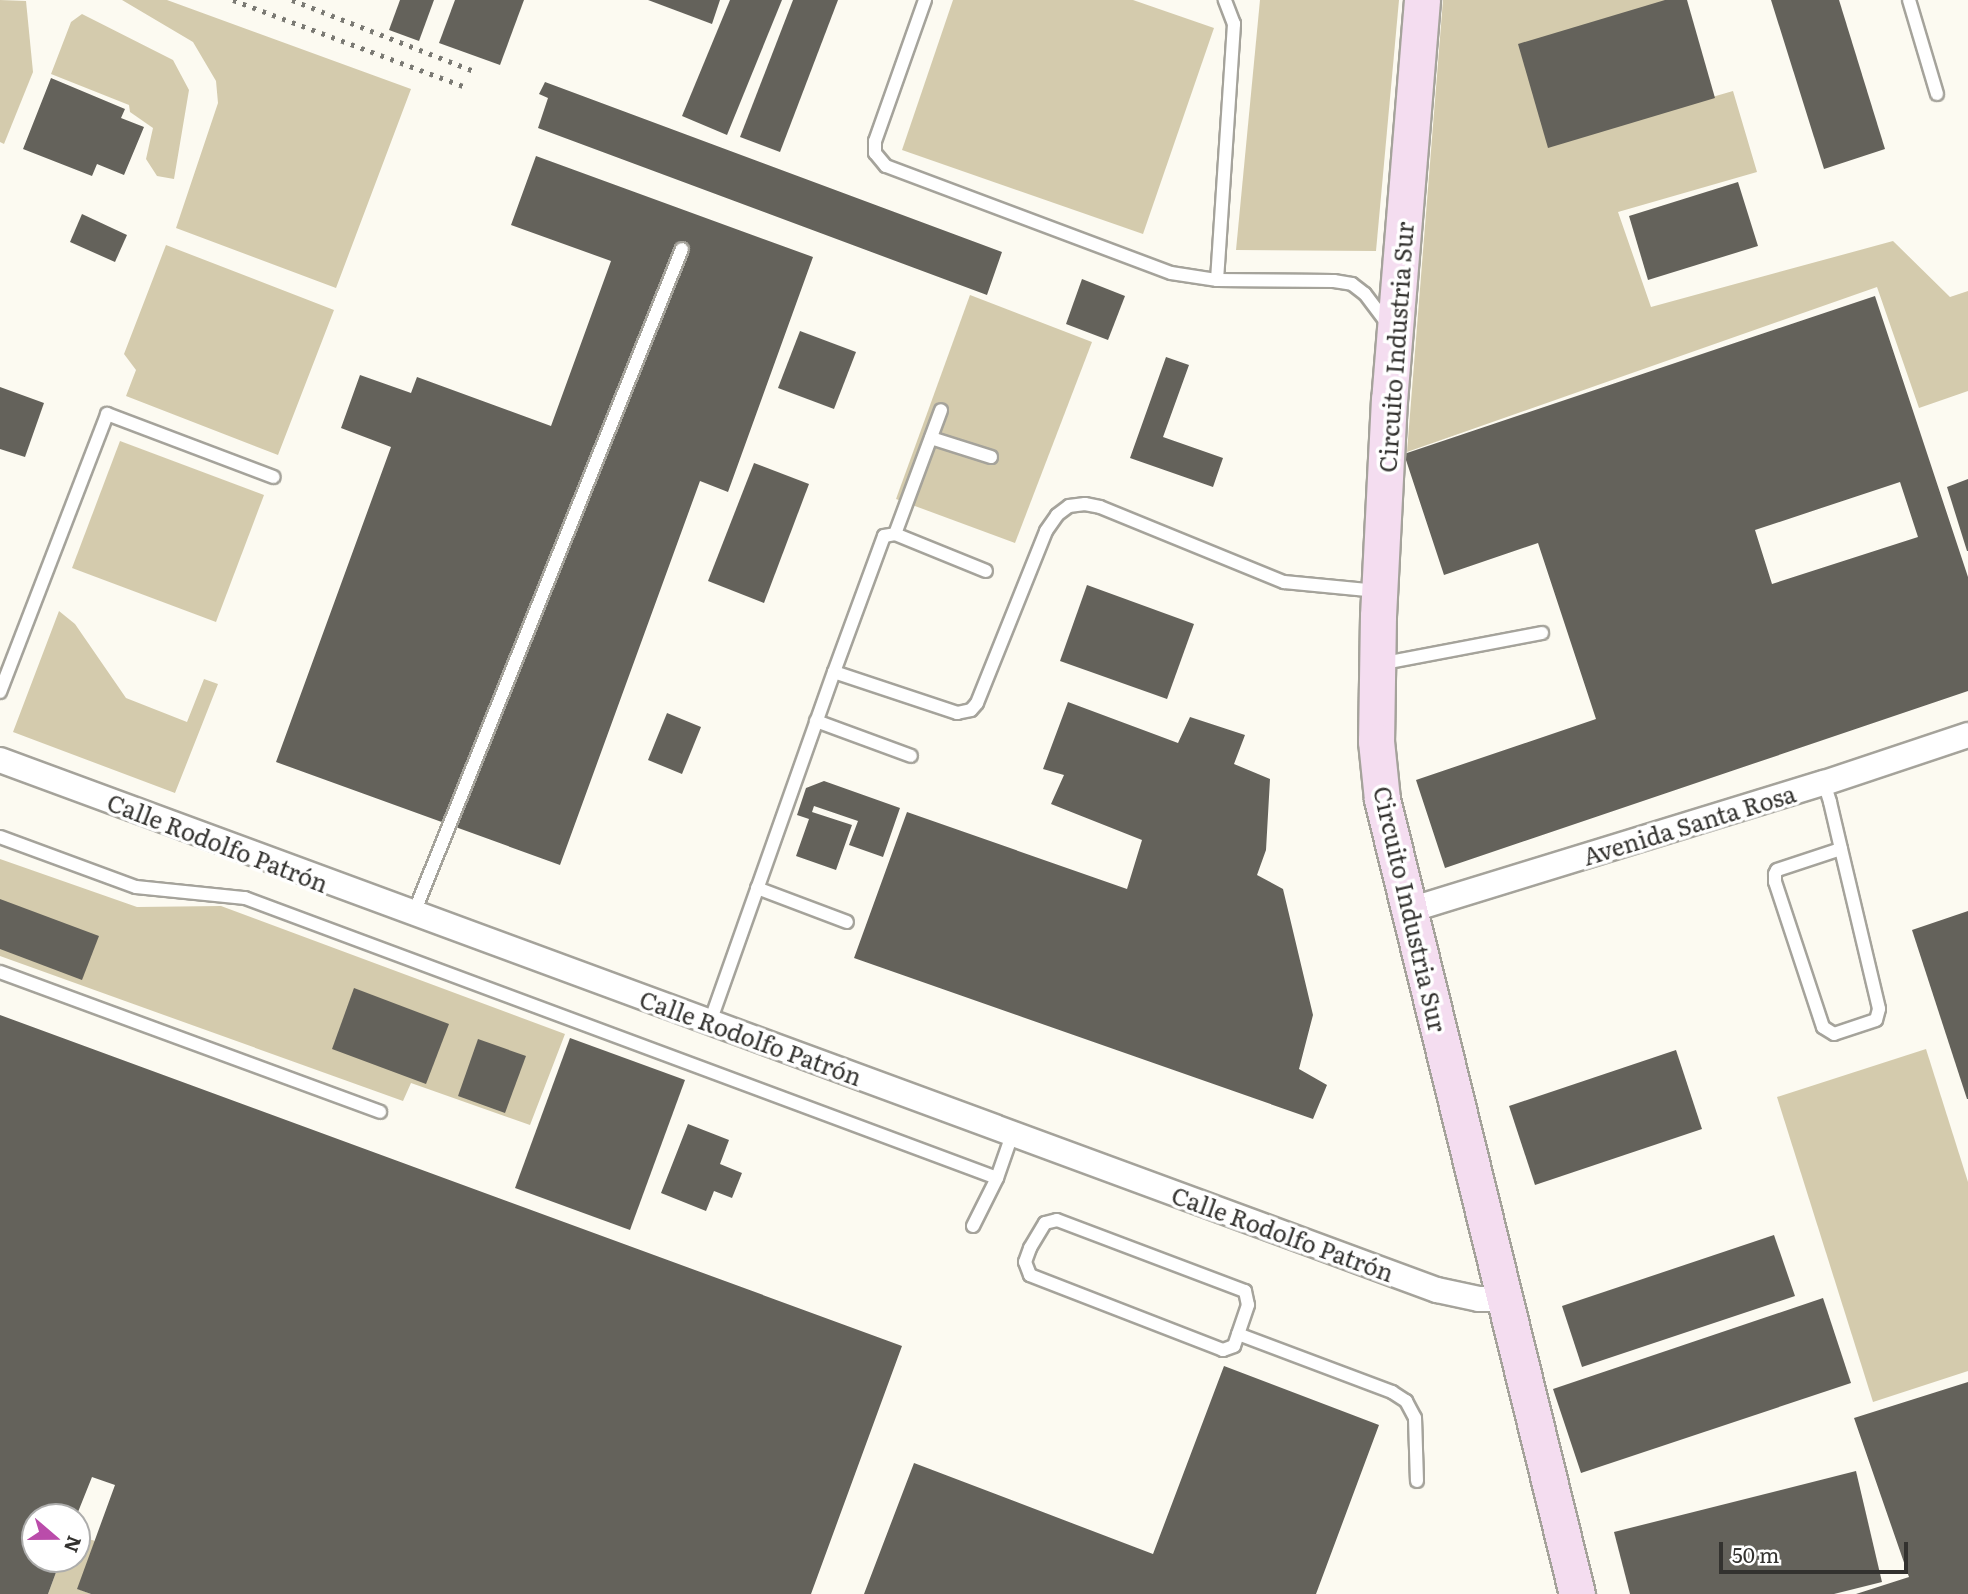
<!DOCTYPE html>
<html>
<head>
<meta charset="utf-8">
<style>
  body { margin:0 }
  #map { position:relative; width:1968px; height:1594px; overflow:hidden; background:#fcfaf1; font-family:Literata,serif }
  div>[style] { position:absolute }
  .green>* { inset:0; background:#d4cbad }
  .building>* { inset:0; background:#64625b }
  .roads { filter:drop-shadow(2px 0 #a5a39b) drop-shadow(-2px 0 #a5a39b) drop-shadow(0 2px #a5a39b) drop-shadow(0 -2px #a5a39b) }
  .lane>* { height:12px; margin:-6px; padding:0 6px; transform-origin:6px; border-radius:6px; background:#fff }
  .street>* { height:24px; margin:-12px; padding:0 12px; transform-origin:12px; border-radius:12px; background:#fff }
  .secondary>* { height:35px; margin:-17.5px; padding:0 17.5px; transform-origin:17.5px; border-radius:17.5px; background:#f4ddf0 }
  .rail>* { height:5px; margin-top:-2.5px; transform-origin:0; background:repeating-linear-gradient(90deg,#7a7973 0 3.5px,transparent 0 10.5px) }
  span { translate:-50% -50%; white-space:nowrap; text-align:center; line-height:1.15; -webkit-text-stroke:7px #fff; paint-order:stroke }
  .street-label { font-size:24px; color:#33322f }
  .north { position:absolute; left:21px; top:1503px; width:70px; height:70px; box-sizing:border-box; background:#fff; border:2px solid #adadac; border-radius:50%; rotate:110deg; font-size:19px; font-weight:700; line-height:28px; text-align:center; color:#33322f }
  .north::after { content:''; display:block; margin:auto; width:24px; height:32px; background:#ba4caa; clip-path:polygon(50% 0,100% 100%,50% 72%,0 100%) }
  .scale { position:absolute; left:1719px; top:1542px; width:189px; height:32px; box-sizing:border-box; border:4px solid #33322f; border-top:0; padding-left:9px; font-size:21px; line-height:24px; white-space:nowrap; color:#33322f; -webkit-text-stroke:5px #fff; paint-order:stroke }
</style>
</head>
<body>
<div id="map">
  <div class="green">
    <i style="clip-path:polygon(0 0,26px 1px,33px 72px,4px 144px,0 142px)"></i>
    <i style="clip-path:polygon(122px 0,167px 0,411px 89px,336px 288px,176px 228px,218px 103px,216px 81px,193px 42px)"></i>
    <i style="clip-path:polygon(953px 0,1133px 0,1214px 28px,1143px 234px,902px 150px)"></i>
    <i style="clip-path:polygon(1260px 0,1399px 0,1376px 251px,1236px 250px)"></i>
    <i style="clip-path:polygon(1443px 0,1680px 0,1550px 144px,1733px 91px,1757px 172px,1618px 212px,1651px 307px,1893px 241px,1950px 297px,1968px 291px,1968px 391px,1919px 408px,1877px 287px,1407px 452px)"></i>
    <i style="clip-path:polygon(82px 14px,173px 60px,189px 90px,174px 179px,157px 176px,146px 159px,153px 128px,130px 112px,129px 105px,51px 74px,71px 22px)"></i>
    <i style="clip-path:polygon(166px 245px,334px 310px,278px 455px,126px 396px,136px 370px,124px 354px)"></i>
    <i style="clip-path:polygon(970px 295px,1092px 342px,1015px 543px,896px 499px)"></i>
    <i style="clip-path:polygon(120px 441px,264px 495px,216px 622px,72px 568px)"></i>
    <i style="clip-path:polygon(59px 611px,75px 624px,126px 698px,187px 722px,204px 679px,218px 684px,175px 793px,13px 732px)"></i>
    <i style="clip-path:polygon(0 859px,137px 907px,221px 906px,565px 1034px,530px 1125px,411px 1083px,403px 1101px,0 956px)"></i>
    <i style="clip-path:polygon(1926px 1049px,1968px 1182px,1968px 1371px,1873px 1402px,1777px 1097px)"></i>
    <i style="clip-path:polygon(77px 1535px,95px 1541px,78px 1589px,91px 1594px,48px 1594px,61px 1559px,77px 1559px)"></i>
  </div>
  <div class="building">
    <i style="clip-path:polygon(400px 0,434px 0,419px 41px,389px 30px)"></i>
    <i style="clip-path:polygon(455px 0,524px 0,500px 65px,439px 43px)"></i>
    <i style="clip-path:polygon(648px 0,720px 0,712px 24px)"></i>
    <i style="clip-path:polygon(730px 0,782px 0,727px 135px,682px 116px)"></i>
    <i style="clip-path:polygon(793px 0,838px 0,780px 152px,740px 137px)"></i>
    <i style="clip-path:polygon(1665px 0,1687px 0,1715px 98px,1548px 148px,1518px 44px)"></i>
    <i style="clip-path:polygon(1771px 0,1839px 0,1885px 149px,1824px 169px)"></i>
    <i style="clip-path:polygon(51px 78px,125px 109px,121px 118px,144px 127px,124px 175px,97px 164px,92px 176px,23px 149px)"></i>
    <i style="clip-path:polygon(545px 82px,1002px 252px,987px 295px,538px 128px,548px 98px,539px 94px)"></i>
    <i style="clip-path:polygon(536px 156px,813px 257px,728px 492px,700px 481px,560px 865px,276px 762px,391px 447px,341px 428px,360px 375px,411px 393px,417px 377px,551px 426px,611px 261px,511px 225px)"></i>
    <i style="clip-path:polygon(1738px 182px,1758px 246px,1648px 280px,1629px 216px)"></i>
    <i style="clip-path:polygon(82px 214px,127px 235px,115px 262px,70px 242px)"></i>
    <i style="clip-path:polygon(1082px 279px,1125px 296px,1108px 340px,1066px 324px)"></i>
    <i style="clip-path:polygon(evenodd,1875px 296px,1968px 577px,1968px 691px,1445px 868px,1416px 780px,1596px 719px,1538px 543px,1444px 575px,1404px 454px,1875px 296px,1900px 482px,1918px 537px,1772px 584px,1755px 530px,1900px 482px)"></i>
    <i style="clip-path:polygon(800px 331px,856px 352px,834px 409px,778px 388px)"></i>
    <i style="clip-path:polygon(1166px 357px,1189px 365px,1163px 437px,1223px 458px,1213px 487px,1130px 458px)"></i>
    <i style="clip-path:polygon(0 387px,44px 403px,25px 457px,0 449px)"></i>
    <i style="clip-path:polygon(754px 463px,809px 484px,764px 603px,708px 581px)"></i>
    <i style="clip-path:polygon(1968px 479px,1968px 551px,1967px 551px,1947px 487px)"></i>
    <i style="clip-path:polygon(1087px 585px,1194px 624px,1167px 699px,1060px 661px)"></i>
    <i style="clip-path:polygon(1068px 702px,1178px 743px,1190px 717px,1245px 735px,1234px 764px,1270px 779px,1266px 850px,1257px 875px,1283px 889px,1313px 1015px,1299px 1069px,1327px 1085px,1313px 1119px,854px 958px,907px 812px,1127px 889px,1142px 840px,1051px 804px,1064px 775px,1043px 769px)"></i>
    <i style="clip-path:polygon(667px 713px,701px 727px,682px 774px,648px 760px)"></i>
    <i style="clip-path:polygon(824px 781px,900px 808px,883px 857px,849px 845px,858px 821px,814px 806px,812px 812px,852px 825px,836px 870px,796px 856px,809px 819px,797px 815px,806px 788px)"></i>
    <i style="clip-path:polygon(0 899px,99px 936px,82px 980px,0 949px)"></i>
    <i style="clip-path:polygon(1968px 911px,1968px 1099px,1967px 1099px,1912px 930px)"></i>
    <i style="clip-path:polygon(354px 988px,449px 1024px,426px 1084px,332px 1049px)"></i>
    <i style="clip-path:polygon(0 1015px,902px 1346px,811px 1594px,91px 1594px,77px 1589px,115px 1485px,92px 1477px,76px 1517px,35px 1517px,35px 1559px,61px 1559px,48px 1594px,0 1594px)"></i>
    <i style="clip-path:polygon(570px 1038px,685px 1080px,630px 1230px,515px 1188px)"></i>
    <i style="clip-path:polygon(478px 1039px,526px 1056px,505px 1113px,458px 1096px)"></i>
    <i style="clip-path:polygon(1676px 1050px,1702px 1129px,1535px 1185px,1509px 1106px)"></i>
    <i style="clip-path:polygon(688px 1124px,729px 1140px,720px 1164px,742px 1173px,732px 1198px,714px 1191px,706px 1211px,661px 1193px)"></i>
    <i style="clip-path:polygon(1774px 1235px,1795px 1296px,1582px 1367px,1562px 1306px)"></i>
    <i style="clip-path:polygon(1823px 1298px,1851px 1383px,1581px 1473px,1553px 1389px)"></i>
    <i style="clip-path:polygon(1224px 1366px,1379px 1425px,1316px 1594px,864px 1594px,914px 1463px,1153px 1554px)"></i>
    <i style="clip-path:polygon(1968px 1382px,1968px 1594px,1856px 1594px,1909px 1577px,1854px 1418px)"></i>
    <i style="clip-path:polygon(1856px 1471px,1882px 1582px,1834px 1594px,1630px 1594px,1614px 1532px)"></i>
  </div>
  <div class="roads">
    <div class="lane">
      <i style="left:925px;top:0;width:150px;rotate:109.5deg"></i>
      <i style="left:875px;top:141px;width:12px;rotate:90deg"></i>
      <i style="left:875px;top:153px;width:17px;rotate:50deg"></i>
      <i style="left:886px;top:166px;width:304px;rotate:20.6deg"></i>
      <i style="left:1171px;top:273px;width:47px;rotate:8.7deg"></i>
      <i style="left:1217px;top:280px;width:117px;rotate:0.5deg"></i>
      <i style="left:1334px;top:281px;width:18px;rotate:9deg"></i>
      <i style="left:1352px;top:284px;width:16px;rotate:38deg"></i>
      <i style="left:1365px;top:294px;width:39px;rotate:53deg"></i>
      <i style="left:1909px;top:0;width:98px;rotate:73.4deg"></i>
      <i style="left:1217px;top:280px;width:257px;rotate:-86.2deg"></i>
      <i style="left:1234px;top:24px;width:26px;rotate:-111deg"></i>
      <i style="left:931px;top:438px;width:63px;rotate:17.6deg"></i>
      <i style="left:895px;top:534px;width:132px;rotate:-69.6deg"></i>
      <i style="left:1379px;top:664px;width:166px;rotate:-10.8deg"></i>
      <i style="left:834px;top:672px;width:145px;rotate:-69.8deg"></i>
      <i style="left:884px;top:536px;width:11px;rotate:-10deg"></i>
      <i style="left:895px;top:534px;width:98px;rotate:22.1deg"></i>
      <i style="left:0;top:692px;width:298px;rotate:-68.9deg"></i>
      <i style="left:107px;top:414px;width:178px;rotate:20.7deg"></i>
      <i style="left:816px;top:721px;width:101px;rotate:20.2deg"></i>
      <i style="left:1824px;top:783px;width:20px;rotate:72deg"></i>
      <i style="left:1830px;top:802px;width:48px;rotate:76.8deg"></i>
      <i style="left:1841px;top:849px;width:164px;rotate:76.6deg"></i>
      <i style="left:1879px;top:1009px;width:11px;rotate:105deg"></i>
      <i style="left:1876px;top:1020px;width:44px;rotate:161.6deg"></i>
      <i style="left:1834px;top:1034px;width:13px;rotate:-148deg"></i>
      <i style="left:1823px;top:1027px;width:153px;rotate:-108.3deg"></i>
      <i style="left:1775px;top:882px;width:8px;rotate:-90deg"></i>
      <i style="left:1775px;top:874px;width:4px;rotate:-63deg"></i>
      <i style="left:1777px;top:870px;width:67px;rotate:-18.2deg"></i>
      <i style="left:0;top:837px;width:145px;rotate:20.2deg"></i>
      <i style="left:136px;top:887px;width:110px;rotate:5.8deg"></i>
      <i style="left:245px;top:898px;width:802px;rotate:20.42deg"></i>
      <i style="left:757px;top:888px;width:96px;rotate:20.7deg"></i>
      <i style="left:413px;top:915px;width:718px;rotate:-68.01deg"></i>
      <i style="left:0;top:972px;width:405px;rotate:20.2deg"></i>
      <i style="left:710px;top:1022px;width:371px;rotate:-70.5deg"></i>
      <i style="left:834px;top:672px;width:130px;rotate:18.4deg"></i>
      <i style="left:957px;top:713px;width:14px;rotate:-12deg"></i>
      <i style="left:971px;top:710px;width:9px;rotate:-49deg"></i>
      <i style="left:977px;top:703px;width:185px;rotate:-68.1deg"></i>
      <i style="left:1046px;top:531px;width:19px;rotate:-55deg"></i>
      <i style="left:1057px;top:515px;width:15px;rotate:-37deg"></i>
      <i style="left:1069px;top:506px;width:16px;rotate:-7deg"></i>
      <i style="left:1085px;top:504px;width:15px;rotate:11deg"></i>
      <i style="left:1100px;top:507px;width:199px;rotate:22.2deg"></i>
      <i style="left:1284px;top:582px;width:94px;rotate:5.5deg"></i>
      <i style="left:1057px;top:1220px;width:201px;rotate:20.7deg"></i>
      <i style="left:1245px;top:1291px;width:14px;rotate:78deg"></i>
      <i style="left:1248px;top:1305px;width:43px;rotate:108.9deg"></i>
      <i style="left:1234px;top:1346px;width:12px;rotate:160deg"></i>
      <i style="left:1223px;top:1350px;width:207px;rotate:-158.8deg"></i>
      <i style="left:1030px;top:1275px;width:14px;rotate:-111deg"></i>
      <i style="left:1025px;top:1262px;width:15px;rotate:-70deg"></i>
      <i style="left:1030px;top:1248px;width:29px;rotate:-59deg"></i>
      <i style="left:1045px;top:1223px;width:12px;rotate:-14deg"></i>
      <i style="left:973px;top:1226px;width:54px;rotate:-63.4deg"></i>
      <i style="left:997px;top:1178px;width:49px;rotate:-70.8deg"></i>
      <i style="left:1238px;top:1334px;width:165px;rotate:20.6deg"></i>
      <i style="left:1392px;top:1392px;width:17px;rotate:33deg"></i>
      <i style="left:1406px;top:1401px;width:19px;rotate:62deg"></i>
      <i style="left:1415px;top:1418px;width:63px;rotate:88.2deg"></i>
    </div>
    <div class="street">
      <i style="left:0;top:760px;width:1532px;rotate:20.25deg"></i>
      <i style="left:1437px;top:1290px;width:43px;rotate:12.1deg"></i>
      <i style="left:1479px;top:1299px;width:26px"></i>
      <i style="left:1410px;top:910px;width:433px;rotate:-17.1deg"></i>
      <i style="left:1824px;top:783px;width:152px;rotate:-18.4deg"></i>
    </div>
    <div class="secondary">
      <i style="left:1422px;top:0;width:400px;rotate:94.7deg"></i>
      <i style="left:1389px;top:399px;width:217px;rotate:92.9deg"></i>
      <i style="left:1378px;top:616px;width:125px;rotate:90.9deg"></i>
      <i style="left:1376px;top:741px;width:58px;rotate:84.1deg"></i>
      <i style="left:1382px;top:799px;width:819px;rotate:76.22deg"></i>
    </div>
  </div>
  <div class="rail">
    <i style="left:233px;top:0;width:251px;rotate:20.5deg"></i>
    <i style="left:292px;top:0;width:195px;rotate:21.3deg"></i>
  </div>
  <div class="street-label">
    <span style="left:1395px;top:347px;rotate:-86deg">Circuito Industria Sur</span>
    <span style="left:1689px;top:824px;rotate:-17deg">Avenida Santa Rosa</span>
    <span style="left:218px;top:842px;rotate:21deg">Calle Rodolfo Patrón</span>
    <span style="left:1411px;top:909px;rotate:77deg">Circuito Industria Sur</span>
    <span style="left:751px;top:1037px;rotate:20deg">Calle Rodolfo Patrón</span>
    <span style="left:1283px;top:1233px;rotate:20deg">Calle Rodolfo Patrón</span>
  </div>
  <div class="north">N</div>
  <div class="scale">50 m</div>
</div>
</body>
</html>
